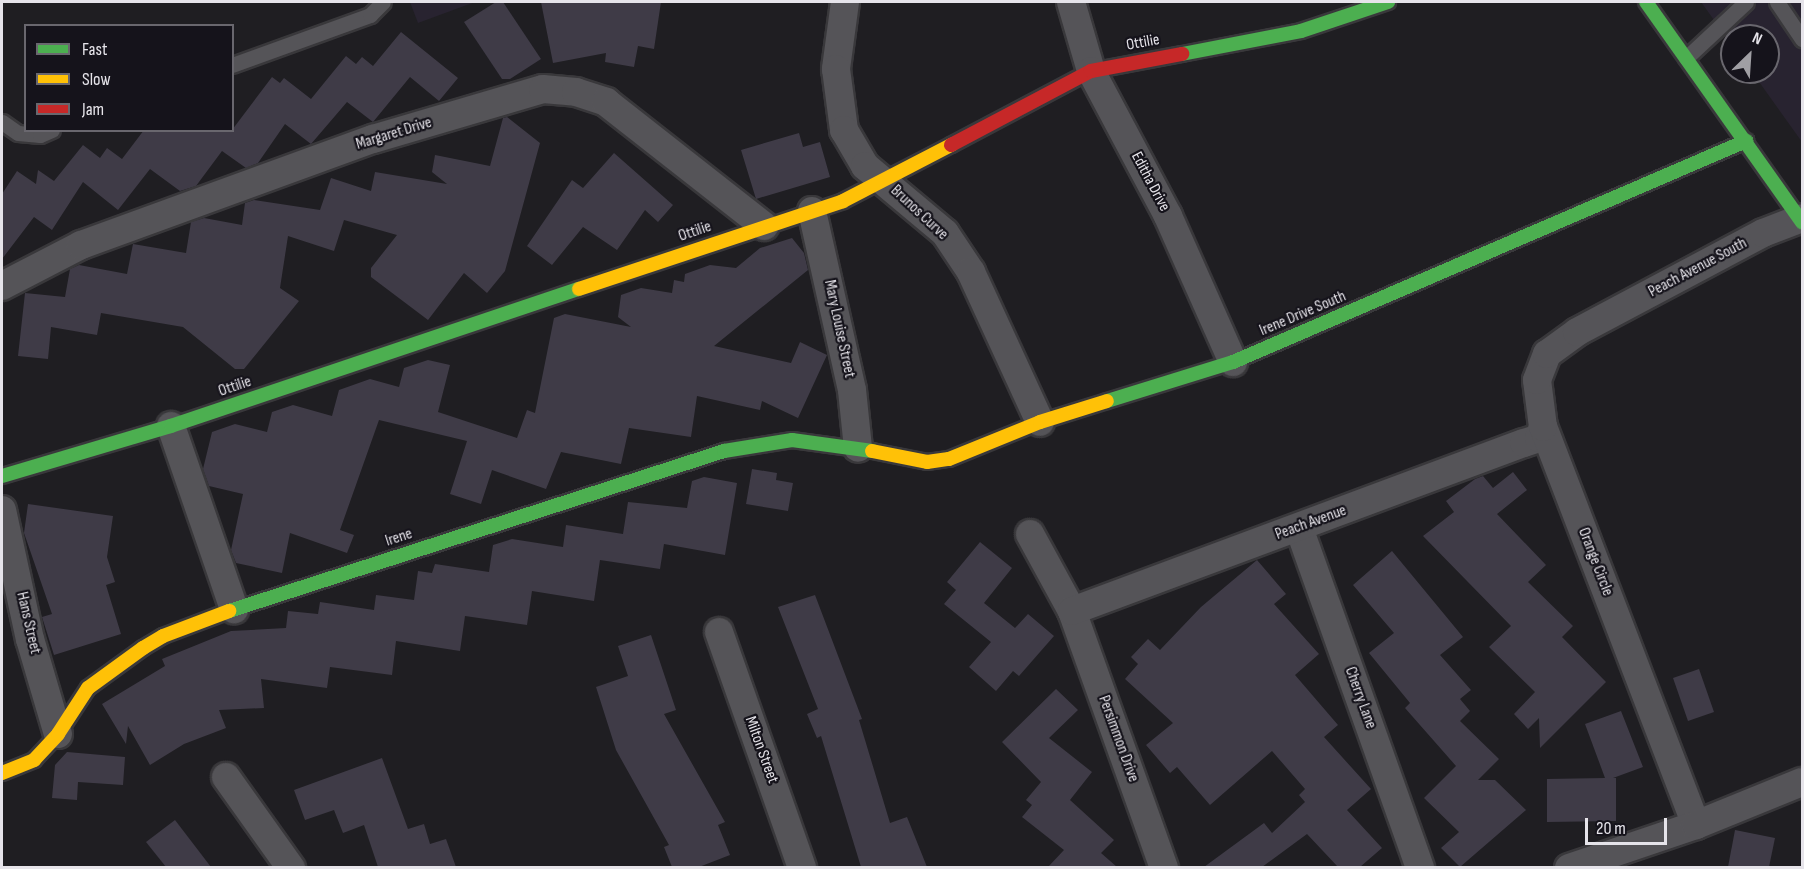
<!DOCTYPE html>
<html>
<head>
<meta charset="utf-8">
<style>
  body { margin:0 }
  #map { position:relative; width:1804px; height:869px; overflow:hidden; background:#1f1e22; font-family:"Sofia Sans Condensed",sans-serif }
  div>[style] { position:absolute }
  .built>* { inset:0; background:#282330 }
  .building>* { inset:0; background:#3f3b47 }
  .roads { filter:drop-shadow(2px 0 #39383b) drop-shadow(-2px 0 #39383b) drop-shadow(0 2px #39383b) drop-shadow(0 -2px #39383b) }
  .lane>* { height:15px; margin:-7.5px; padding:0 7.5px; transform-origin:7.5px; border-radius:7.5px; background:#555458 }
  .street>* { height:28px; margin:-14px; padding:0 14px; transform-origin:14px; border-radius:14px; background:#555458 }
  .fast>* { height:14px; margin:-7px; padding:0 7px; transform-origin:7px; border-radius:7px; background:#4caf50 }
  .slow>* { height:14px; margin:-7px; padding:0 7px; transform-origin:7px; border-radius:7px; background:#ffc107 }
  .jam>* { height:14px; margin:-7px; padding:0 7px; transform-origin:7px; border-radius:7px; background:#c62828 }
  span { translate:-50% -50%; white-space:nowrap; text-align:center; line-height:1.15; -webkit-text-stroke:4.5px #15131b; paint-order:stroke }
  .street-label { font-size:16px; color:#e6e4ea }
  .frame { position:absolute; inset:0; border:3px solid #e6e4ea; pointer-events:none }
  .legend { position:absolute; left:24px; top:24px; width:210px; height:108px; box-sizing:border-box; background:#15131b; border:2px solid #69676e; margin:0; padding:8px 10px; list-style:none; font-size:18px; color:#e6e4ea }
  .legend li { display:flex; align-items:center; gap:12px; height:30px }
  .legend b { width:30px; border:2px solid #69676e }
  .north { position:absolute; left:1720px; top:24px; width:60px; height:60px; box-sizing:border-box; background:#15131b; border:2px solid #69676e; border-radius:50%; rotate:25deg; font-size:16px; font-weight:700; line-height:24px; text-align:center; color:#e6e4ea }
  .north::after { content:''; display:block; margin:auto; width:21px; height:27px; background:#a09fa4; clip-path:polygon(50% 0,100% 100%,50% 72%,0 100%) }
  .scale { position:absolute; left:1585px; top:818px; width:82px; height:27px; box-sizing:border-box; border:3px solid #e6e4ea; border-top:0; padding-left:8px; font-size:18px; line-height:21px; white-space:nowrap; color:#e6e4ea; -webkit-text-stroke:4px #15131b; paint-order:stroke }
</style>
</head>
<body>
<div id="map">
  <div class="built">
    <i style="clip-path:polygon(410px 2px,475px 2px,418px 23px)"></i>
    <i style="clip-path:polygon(1701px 2px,1802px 2px,1802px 142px,1752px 72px,1768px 72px,1768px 36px,1732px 36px,1732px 45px)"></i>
  </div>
  <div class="building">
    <i style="clip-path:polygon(496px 2px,503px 2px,541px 59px,510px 79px,502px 79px,464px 22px)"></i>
    <i style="clip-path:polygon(541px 2px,661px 2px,654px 49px,638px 46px,634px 67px,605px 62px,606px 53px,553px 63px)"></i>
    <i style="clip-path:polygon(401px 32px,458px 78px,439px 101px,410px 77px,373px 122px,347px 102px,311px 144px,285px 124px,258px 163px,246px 168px,222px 151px,196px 186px,180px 191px,150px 169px,118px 210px,83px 182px,52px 230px,34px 217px,2px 259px,2px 194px,17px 171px,36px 184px,38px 170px,54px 181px,83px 145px,100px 158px,107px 148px,122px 159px,144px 130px,232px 130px,272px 77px,280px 83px,284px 78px,311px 99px,346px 56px,356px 64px,362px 57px,373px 66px)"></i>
    <i style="clip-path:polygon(507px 117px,540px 143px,505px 271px,487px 293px,464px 273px,428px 320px,371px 277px,371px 268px,397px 235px,344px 220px,334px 251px,288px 236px,280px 288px,299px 301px,244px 369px,235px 369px,183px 327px,101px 313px,97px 335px,51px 327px,48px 359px,18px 356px,25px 293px,65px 297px,70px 269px,79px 265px,127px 274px,133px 244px,186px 253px,191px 222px,204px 218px,242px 225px,245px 203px,254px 200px,320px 210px,331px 178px,371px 191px,375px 172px,447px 184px,432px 172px,435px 155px,490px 166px,503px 118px)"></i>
    <i style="clip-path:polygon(799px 133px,803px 147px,820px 142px,830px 177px,756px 199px,741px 150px)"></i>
    <i style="clip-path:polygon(614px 153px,673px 205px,658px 222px,645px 210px,617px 250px,583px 227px,552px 265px,527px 246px,572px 180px,583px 188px)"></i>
    <i style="clip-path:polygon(792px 238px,804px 253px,808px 270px,714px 346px,791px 363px,800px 342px,827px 355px,798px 418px,762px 401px,760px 410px,697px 396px,691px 437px,629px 428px,621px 464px,561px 452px,546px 489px,492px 470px,481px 504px,450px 494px,467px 441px,379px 420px,340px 530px,354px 535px,347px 553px,290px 533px,282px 573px,236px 563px,231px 550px,243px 494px,209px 486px,203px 469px,212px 432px,235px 424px,267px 432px,272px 412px,293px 405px,332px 416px,339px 390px,370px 379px,399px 387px,404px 368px,428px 360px,450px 365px,438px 412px,517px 438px,527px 410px,535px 413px,554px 318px,565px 314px,631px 327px,618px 317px,621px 295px,641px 288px,672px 293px,674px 280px,684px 282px,685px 274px,710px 265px,736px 268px,760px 248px)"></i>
    <i style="clip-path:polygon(752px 469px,777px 473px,776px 480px,793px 483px,788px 511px,746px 504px)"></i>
    <i style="clip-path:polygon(1513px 472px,1527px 490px,1497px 514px,1546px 565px,1528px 582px,1573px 626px,1562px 637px,1606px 682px,1540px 748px,1539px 718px,1528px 729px,1514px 714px,1535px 692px,1489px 647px,1511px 626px,1423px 536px,1454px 512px,1446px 501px,1475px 479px,1483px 476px,1493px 488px)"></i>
    <i style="clip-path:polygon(704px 477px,737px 483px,725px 555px,664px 544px,660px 569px,600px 560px,594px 601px,532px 591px,527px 625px,465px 616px,460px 651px,396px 641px,392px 675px,330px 667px,327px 688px,261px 679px,264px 708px,219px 710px,226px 728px,184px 744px,150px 765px,128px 726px,126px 744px,102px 704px,165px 666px,162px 659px,231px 631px,286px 628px,288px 611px,318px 614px,320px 602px,374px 610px,376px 595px,414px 600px,418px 571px,432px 573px,435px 564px,489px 572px,493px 545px,512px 539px,563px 547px,566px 525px,623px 534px,628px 502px,687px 508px,692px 481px)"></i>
    <i style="clip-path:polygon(28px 504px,113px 516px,107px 557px,115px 582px,106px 585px,121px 634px,54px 655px,42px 617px,52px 614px,24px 533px)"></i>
    <i style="clip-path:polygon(980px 542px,1012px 568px,984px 603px,1015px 628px,1028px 614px,1054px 636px,1019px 676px,1013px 671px,996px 691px,969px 667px,991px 642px,944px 604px,956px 590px,947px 582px)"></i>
    <i style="clip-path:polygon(1392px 551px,1463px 637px,1440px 655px,1471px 690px,1460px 699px,1470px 711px,1460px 721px,1499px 759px,1478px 780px,1495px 780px,1526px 810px,1460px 867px,1441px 848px,1459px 832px,1424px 798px,1456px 766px,1405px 708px,1410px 703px,1369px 653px,1394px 633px,1353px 585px)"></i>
    <i style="clip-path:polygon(1257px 560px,1286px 594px,1274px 604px,1319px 654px,1295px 675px,1338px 725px,1324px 737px,1371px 789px,1347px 810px,1382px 848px,1360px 867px,1338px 867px,1307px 834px,1262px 867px,1204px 867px,1264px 823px,1272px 833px,1305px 802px,1299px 795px,1305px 789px,1272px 751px,1210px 805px,1177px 767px,1170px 773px,1146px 745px,1173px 723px,1125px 679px,1138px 664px,1131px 657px,1148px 639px,1160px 650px,1201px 607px)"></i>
    <i style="clip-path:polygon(815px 595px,862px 719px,859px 720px,890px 823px,907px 817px,927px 867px,861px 867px,821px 736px,817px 738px,807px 714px,818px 709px,778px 607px)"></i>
    <i style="clip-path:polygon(651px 635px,676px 710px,664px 714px,725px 822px,718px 825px,730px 855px,699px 867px,672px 867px,664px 847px,669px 845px,616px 750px,596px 687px,628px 676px,618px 646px)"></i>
    <i style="clip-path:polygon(1699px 669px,1714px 712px,1688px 721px,1673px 678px)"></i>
    <i style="clip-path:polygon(1056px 689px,1078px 710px,1049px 738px,1092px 772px,1070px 800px,1114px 840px,1101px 853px,1117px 867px,1048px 867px,1064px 850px,1022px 817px,1032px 805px,1026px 800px,1041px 782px,1002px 742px)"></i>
    <i style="clip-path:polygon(1621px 711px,1643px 767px,1613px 778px,1616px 778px,1616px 821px,1547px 822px,1547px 779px,1605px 778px,1585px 724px)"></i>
    <i style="clip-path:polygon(67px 752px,125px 757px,123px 785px,78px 782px,77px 800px,52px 798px,55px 765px)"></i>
    <i style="clip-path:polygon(382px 758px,408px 829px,424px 824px,430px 844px,446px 839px,456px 867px,378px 867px,364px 825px,343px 833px,334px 810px,305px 820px,294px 790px)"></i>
    <i style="clip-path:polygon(175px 820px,211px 867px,166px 867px,146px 842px)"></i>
    <i style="clip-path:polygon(1735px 830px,1775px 838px,1769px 867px,1728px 867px)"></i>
  </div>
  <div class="roads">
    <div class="lane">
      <i style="left:1777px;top:2px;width:45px;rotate:56deg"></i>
      <i style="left:1686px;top:58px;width:82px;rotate:-43deg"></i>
      <i style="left:232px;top:65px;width:147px;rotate:-19.9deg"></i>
      <i style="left:370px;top:15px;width:18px;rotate:-45deg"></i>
      <i style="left:2px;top:122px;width:19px;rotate:35deg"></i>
      <i style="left:18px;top:133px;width:22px;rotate:5deg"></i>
      <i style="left:40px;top:135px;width:13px;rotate:-23deg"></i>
    </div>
    <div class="street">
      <i style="left:845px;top:2px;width:68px;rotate:97.7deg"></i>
      <i style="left:836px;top:69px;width:62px;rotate:82.5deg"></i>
      <i style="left:844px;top:130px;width:42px;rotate:59.7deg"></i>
      <i style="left:865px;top:166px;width:104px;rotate:39.9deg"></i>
      <i style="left:945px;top:233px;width:47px;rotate:56.3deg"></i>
      <i style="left:971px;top:272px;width:165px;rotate:65.3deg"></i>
      <i style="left:1071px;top:2px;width:72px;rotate:73.8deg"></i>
      <i style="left:1091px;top:71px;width:164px;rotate:62deg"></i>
      <i style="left:1168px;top:216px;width:160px;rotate:66deg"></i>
      <i style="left:812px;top:211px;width:183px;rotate:77.4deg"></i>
      <i style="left:852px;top:390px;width:58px;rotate:84.1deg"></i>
      <i style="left:2px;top:286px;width:89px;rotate:-27.4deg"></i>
      <i style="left:81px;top:245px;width:311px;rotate:-20deg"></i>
      <i style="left:373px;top:139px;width:177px;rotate:-16.4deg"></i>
      <i style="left:543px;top:89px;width:33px;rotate:5deg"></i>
      <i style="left:576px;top:92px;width:32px;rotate:18deg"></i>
      <i style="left:606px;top:102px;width:201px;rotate:38.1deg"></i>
      <i style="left:171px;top:426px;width:194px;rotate:71deg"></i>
      <i style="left:2px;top:510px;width:132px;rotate:77.8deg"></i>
      <i style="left:30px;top:639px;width:99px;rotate:73.6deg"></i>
      <i style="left:1299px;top:528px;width:361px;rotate:70.4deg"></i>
      <i style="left:1030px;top:534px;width:88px;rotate:61.4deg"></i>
      <i style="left:1072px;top:611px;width:273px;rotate:70.3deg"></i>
      <i style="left:1072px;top:611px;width:482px;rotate:-20.4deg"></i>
      <i style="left:1524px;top:443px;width:16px;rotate:-18deg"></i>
      <i style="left:1539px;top:438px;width:12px;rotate:-70deg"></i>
      <i style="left:719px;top:632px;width:250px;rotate:70.6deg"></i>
      <i style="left:226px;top:777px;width:112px;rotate:54.5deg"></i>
      <i style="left:1696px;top:825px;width:426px;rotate:-111deg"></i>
      <i style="left:1543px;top:427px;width:47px;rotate:-97.3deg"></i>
      <i style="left:1537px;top:380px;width:28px;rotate:-69deg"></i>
      <i style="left:1547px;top:354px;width:37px;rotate:-36deg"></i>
      <i style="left:1577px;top:332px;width:211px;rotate:-28deg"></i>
      <i style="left:1763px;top:233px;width:40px;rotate:-21deg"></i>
      <i style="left:1569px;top:868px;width:134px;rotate:-18.7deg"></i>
      <i style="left:1696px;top:825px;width:114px;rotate:-22.1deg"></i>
    </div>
    <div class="fast">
      <i style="left:1646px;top:2px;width:270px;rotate:54.7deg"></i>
      <i style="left:1182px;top:54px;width:121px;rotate:-10.9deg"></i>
      <i style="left:1301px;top:31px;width:92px;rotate:-18.4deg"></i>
      <i style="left:1107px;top:401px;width:132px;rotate:-17.2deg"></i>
      <i style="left:1233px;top:362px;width:559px;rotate:-23.31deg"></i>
      <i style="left:2px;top:476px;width:176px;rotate:-16.5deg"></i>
      <i style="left:171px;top:426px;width:430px;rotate:-18.6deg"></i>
      <i style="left:229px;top:611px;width:520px;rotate:-17.91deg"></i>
      <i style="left:724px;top:451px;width:69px;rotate:-9.2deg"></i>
      <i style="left:792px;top:440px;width:81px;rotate:7.8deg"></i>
    </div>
    <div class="slow">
      <i style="left:579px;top:289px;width:278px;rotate:-18.4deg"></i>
      <i style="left:843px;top:201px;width:122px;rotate:-27.4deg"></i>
      <i style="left:872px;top:451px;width:56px;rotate:11.3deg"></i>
      <i style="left:927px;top:462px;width:22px;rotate:-8deg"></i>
      <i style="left:949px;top:459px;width:98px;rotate:-22.1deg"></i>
      <i style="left:1040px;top:422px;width:70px;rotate:-17.4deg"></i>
      <i style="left:2px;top:773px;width:35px;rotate:-22deg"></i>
      <i style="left:34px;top:760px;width:35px;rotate:-47deg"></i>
      <i style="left:58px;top:734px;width:55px;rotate:-56.9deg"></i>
      <i style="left:88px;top:688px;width:68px;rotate:-36deg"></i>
      <i style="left:143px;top:648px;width:23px;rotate:-31deg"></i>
      <i style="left:163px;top:636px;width:71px;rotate:-20.7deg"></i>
    </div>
    <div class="jam">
      <i style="left:951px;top:145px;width:158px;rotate:-27.9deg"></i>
      <i style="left:1091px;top:71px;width:93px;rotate:-10.6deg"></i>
    </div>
  </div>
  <div class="street-label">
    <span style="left:1143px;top:43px;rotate:-10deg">Ottilie</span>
    <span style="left:394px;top:134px;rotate:-17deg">Margaret Drive</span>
    <span style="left:1150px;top:182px;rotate:62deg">Editha Drive</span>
    <span style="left:919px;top:213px;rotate:43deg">Brunos Curve</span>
    <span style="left:695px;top:232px;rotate:-19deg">Ottilie</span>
    <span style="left:1698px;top:268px;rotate:-28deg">Peach Avenue South</span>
    <span style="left:1303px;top:314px;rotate:-23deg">Irene Drive South</span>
    <span style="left:839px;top:329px;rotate:78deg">Mary Louise Street</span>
    <span style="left:235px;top:387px;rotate:-19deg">Ottilie</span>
    <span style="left:1311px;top:523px;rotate:-20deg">Peach Avenue</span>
    <span style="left:399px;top:538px;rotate:-18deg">Irene</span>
    <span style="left:1595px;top:562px;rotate:69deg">Orange Circle</span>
    <span style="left:28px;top:623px;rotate:77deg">Hans Street</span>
    <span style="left:1360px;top:698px;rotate:70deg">Cherry Lane</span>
    <span style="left:1118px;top:739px;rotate:70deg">Persimmon Drive</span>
    <span style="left:761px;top:750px;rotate:70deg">Milton Street</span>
  </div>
  <div class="frame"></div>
  <ul class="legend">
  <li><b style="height:8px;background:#4caf50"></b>Fast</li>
  <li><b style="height:8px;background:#ffc107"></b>Slow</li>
  <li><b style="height:8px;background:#c62828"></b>Jam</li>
  </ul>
  <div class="north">N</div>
  <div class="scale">20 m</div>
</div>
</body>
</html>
